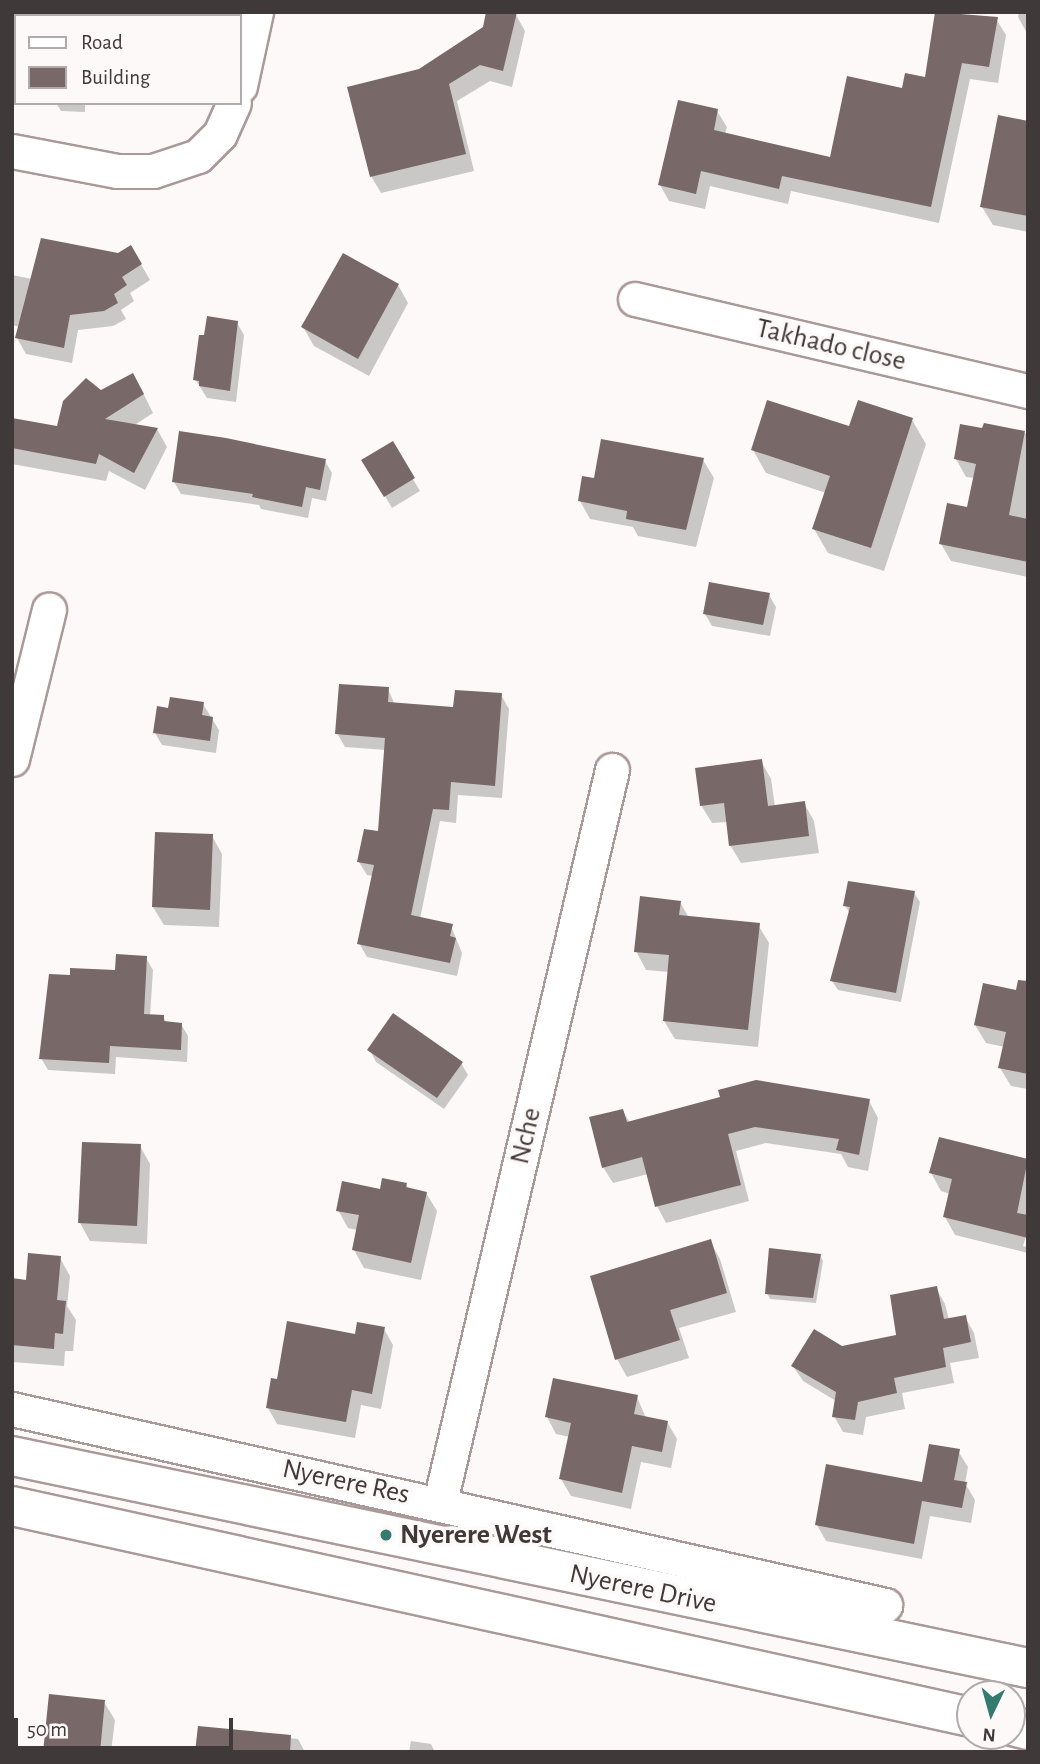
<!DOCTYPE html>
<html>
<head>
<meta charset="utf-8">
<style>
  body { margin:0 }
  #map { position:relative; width:1040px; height:1764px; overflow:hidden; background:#fdf9f9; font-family:"Alegreya Sans",sans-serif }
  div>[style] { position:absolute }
  .shadow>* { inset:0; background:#0003 }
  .building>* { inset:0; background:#786868 }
  .roads { filter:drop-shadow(2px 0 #a99) drop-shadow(-2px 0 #a99) drop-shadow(0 2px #a99) drop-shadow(0 -2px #a99) }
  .minor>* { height:33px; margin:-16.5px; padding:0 16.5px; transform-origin:16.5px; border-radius:16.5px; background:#fff }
  .secondary>* { height:38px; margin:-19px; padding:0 19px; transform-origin:19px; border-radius:19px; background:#fff }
  .dots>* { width:19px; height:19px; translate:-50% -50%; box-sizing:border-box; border:4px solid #fdf9f9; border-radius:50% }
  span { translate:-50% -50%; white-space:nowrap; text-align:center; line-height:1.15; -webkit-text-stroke:7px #fdf9f9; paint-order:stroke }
  .street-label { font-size:28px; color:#403939 }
  .poi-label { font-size:28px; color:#403939; font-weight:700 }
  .left { translate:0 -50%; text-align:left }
  .frame { position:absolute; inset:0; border:14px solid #403939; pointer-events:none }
  .legend { position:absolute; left:14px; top:14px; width:228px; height:91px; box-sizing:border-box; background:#fdf9f9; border:2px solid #b1acac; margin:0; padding:9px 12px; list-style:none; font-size:21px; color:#403939 }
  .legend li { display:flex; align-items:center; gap:14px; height:35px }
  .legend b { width:35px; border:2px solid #b1acac }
  .north { position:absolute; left:956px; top:1680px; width:70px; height:70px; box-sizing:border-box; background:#fdf9f9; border:2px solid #b1acac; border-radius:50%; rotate:185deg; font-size:19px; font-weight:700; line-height:28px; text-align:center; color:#403939 }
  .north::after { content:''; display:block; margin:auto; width:24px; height:32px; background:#347a6f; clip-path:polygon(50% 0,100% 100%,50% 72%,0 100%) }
  .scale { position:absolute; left:14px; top:1718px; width:219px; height:32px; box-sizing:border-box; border:4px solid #403939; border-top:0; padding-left:9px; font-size:21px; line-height:24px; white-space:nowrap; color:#403939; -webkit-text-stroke:5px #fdf9f9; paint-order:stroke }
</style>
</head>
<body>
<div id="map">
  <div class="shadow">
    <i style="clip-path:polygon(52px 12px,141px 13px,143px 16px,52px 16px)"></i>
    <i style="clip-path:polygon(937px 12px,996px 19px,1006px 35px,998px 83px,970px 79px,939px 223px,791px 191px,788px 204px,710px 186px,705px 209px,669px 201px,660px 185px,717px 111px,727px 127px,725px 134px,832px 159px,926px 79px)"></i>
    <i style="clip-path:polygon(1019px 12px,1028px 12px,1028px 35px,1018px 17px)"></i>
    <i style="clip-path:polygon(516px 15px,525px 31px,512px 87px,490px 81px,457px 101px,474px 171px,381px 193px,371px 176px,420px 71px)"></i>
    <i style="clip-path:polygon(56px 103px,85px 103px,85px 112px,61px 111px)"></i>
    <i style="clip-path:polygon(1028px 123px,1028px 232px,993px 225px,982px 207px)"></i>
    <i style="clip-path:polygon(131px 247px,150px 280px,130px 293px,134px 301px,121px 310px,126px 319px,113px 326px,78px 330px,72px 363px,26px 354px,17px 338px,20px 327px,12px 325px,12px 275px,32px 279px,119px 255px)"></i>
    <i style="clip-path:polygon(398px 285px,408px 303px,369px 376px,314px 346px,303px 327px)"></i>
    <i style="clip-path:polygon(237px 323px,244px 335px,236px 402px,207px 398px,195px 379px)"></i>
    <i style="clip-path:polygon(101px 392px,143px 393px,153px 413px,133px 426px,157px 429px,167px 447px,145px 490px,109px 471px,106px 481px,12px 464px,12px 420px,59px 428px)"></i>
    <i style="clip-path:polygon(912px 420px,926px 444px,884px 571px,828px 553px,814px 529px,826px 493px,766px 473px,753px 450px,850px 429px)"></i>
    <i style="clip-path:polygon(985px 425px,1028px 434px,1028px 577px,951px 561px,941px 544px,969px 509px,975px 478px,966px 477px,956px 459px,984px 430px)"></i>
    <i style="clip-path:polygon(392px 444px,420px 491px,392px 508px,364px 461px)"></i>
    <i style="clip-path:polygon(703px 460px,714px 478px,696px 547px,638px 536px,633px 527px,590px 519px,580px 501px,596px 480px)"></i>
    <i style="clip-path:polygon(325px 461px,332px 473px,326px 501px,312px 498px,308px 518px,261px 509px,259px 505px,181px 494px,174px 482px)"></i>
    <i style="clip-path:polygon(769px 595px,776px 607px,770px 636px,712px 626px,705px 614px)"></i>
    <i style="clip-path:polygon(388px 689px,395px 705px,455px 709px,501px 695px,509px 709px,502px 798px,458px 795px,456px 823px,440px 821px,420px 919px,451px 926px,462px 953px,457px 976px,367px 957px,359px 943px,373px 876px,367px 875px,359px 862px,379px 834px,386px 750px,345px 747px,337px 733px)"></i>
    <i style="clip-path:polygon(203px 704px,219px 730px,216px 753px,162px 745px,155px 733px,170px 710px)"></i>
    <i style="clip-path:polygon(761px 761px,771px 779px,775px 807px,804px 803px,814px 821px,819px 853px,741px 863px,730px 845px,728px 822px,712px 823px,701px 805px)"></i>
    <i style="clip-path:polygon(212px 836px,222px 854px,219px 927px,164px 925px,153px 907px)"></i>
    <i style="clip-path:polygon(914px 893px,920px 902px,901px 1002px,838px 990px,832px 981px,850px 914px,845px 905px)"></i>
    <i style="clip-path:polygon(680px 902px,689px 918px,758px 925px,769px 943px,758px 1047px,675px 1039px,664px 1021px,669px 972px,646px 970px,636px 951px)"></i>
    <i style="clip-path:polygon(146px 958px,153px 970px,150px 1016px,163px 1017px,167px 1023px,181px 1024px,188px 1036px,187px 1062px,116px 1057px,115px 1074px,48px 1070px,41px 1058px,71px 977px,117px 972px)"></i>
    <i style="clip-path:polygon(1028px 995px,1028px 1089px,1011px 1086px,1000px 1068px,1005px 1047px,986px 1043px,975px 1025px)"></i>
    <i style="clip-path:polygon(370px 1050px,461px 1063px,468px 1075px,444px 1109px,376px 1062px)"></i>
    <i style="clip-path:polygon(722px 1099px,869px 1101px,878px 1118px,868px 1171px,848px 1167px,841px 1154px,766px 1143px,736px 1151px,749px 1201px,666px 1223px,657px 1206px,648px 1174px,613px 1183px,603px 1167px,623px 1111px,630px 1123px)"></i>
    <i style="clip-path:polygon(940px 1139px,1028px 1161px,1028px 1230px,1023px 1246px,1027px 1247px,1028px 1242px,1028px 1253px,955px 1235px,945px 1217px,950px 1194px,941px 1191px,931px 1173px)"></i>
    <i style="clip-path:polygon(140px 1146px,150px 1164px,147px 1244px,90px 1241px,80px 1223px)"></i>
    <i style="clip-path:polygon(406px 1184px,409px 1190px,426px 1193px,437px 1211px,421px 1280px,364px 1268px,354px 1250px,357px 1230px,348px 1228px,338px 1210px,382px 1191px)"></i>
    <i style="clip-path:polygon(710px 1241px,720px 1259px,736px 1312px,679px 1328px,689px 1358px,627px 1377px,617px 1359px)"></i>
    <i style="clip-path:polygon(820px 1255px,823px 1261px,816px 1303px,770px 1299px,767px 1293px)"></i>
    <i style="clip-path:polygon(60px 1258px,70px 1276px,67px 1306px,76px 1320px,73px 1351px,65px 1351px,64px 1366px,12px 1362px,12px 1280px,27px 1281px)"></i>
    <i style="clip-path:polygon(936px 1288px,945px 1304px,949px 1320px,965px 1317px,974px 1333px,979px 1358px,950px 1363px,954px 1383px,902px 1393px,905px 1409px,866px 1417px,863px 1435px,843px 1432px,834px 1416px,836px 1401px,803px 1381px,793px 1366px,842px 1348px,898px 1336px)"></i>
    <i style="clip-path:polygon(384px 1329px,393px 1345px,381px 1409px,361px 1405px,355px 1438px,277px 1424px,268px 1408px,278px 1381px,356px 1336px)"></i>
    <i style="clip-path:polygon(637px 1397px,646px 1418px,667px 1422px,677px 1439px,671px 1468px,641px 1462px,631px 1509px,571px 1496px,561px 1479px,570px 1437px,556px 1434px,547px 1417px)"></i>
    <i style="clip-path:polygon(958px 1451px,968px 1467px,965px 1483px,975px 1500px,971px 1523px,930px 1516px,922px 1559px,826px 1541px,817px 1525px,923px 1484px)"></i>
    <i style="clip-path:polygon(104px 1702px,115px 1720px,111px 1752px,45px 1752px)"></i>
    <i style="clip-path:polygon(199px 1728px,298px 1739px,305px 1752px,197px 1752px)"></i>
    <i style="clip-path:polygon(411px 1741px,431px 1744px,435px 1752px,409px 1752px)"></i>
  </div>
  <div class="building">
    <i style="clip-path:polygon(486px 12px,517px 12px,503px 71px,480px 65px,449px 84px,466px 154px,370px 177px,347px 87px,419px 69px,483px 27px)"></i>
    <i style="clip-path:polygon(935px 12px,998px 17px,989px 67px,962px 63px,931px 207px,782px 176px,779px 189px,701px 171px,696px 194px,658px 185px,678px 100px,718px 109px,714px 130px,830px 157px,847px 76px,902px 88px,905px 73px,925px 77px)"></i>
    <i style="clip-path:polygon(998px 115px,1028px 121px,1028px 216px,980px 207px)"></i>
    <i style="clip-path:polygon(41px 238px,118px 253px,131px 245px,142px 264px,122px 277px,127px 285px,114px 294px,118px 303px,104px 311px,70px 315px,64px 348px,15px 338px)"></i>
    <i style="clip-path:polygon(343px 253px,399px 284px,358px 359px,301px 327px)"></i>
    <i style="clip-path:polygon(207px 316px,238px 321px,230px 391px,199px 386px,199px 381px,193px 380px,199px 335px,204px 335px)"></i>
    <i style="clip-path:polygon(133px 373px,144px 394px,105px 419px,158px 428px,134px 473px,99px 454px,96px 464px,12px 448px,12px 418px,57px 426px,63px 401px,86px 378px,101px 390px)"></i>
    <i style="clip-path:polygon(767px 400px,849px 426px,858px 400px,913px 418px,871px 548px,812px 529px,830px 476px,751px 450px)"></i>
    <i style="clip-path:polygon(984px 423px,1025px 431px,1009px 515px,1028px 519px,1028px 562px,939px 544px,947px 503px,967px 507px,976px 464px,954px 459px,960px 424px,982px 428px)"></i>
    <i style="clip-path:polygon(179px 431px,226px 438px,326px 459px,320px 490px,306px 487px,302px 507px,252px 497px,253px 494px,172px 482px)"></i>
    <i style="clip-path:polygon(601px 439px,704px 458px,686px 530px,626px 519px,627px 511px,578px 501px,582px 476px,594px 478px)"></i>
    <i style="clip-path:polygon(393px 441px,415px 478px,384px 497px,361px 460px)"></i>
    <i style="clip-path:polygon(709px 582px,770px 593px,763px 625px,703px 614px)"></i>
    <i style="clip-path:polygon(339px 684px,389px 687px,388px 702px,453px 707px,455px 690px,502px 693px,495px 786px,451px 782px,449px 810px,433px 809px,411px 915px,453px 924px,450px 936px,456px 938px,450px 963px,357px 944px,374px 865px,357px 862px,364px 829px,378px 831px,385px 738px,335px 734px)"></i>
    <i style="clip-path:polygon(170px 697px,204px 702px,202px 715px,213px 717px,210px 741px,153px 733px,157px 706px,168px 708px)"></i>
    <i style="clip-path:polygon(762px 759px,768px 806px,805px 801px,809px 836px,729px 846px,724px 803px,700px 806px,695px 768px)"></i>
    <i style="clip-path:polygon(155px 832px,213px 834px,210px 910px,152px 907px)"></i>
    <i style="clip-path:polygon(848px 881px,915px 891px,896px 993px,830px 981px,850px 907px,843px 906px)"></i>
    <i style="clip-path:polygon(640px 896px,681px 901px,679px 915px,760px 923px,748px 1030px,663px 1021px,669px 955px,634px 952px)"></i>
    <i style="clip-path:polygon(116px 954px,147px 956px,144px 1014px,164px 1015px,164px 1021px,182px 1023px,181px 1050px,110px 1046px,109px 1063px,39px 1059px,49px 974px,70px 975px,70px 968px,115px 970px)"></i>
    <i style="clip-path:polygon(1018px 980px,1028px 981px,1028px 1074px,998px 1068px,1006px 1032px,974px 1025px,983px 983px,1016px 990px)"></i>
    <i style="clip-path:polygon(393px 1013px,463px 1062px,437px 1098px,367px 1050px)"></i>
    <i style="clip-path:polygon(756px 1080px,870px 1099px,859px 1155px,836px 1150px,839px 1139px,755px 1127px,728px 1134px,741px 1185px,655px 1207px,642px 1157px,602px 1168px,589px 1117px,623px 1109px,627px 1122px,720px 1097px,718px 1090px)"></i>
    <i style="clip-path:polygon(939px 1137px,1028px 1159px,1017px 1213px,1028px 1215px,1028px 1238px,943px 1217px,952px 1179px,929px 1173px)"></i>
    <i style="clip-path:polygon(82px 1142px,141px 1144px,137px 1226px,78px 1223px)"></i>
    <i style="clip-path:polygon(382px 1178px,407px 1183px,406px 1187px,427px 1192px,411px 1263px,352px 1250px,359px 1215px,336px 1211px,342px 1181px,380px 1189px)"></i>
    <i style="clip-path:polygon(711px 1239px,727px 1293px,670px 1310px,680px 1340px,615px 1360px,590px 1276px)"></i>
    <i style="clip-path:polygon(769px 1248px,821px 1254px,813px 1298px,765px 1294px)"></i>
    <i style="clip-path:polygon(28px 1253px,61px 1256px,57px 1300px,66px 1301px,63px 1334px,55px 1333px,54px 1349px,12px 1345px,12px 1278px,26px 1280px)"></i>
    <i style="clip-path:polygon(937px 1286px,944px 1319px,966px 1315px,971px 1342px,943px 1348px,946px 1367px,894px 1378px,897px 1393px,858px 1402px,855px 1420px,832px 1417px,836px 1392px,791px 1366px,814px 1329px,842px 1346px,896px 1335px,890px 1295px)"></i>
    <i style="clip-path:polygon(287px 1321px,355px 1334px,357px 1322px,385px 1327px,372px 1394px,352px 1390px,346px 1422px,266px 1408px,271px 1378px,277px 1379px)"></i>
    <i style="clip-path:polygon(553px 1378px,638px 1395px,634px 1414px,668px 1421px,662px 1452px,632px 1446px,622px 1493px,559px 1479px,571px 1423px,545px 1417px)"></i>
    <i style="clip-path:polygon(929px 1444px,960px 1449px,954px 1480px,967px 1482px,962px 1508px,922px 1501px,914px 1544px,815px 1525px,826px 1464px,922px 1482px)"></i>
    <i style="clip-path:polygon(49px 1694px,105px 1700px,100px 1752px,43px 1752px)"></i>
    <i style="clip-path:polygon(198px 1726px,291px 1735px,290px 1752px,195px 1752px)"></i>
  </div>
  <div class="roads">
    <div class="minor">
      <i style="left:240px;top:86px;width:76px;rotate:-77.8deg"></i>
      <i style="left:12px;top:151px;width:107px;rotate:10.8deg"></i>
      <i style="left:117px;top:171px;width:36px"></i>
      <i style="left:153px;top:171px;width:47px;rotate:-18.4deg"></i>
      <i style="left:198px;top:156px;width:31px;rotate:-45deg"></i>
      <i style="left:220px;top:134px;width:34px;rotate:-66deg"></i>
      <i style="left:635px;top:299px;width:404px;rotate:13.2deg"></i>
      <i style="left:12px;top:759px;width:154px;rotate:-76.1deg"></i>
      <i style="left:12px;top:1409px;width:895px;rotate:12.65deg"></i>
      <i style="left:440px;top:1502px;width:752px;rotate:-76.78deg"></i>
    </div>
    <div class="secondary">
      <i style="left:12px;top:1456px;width:1038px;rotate:11.79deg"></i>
      <i style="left:12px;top:1506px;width:981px;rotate:12.42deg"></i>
      <i style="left:1012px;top:1726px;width:16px;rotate:14deg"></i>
    </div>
  </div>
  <div class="dots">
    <i style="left:386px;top:1535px;background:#347a6f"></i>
  </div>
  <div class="street-label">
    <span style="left:831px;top:345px;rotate:13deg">Takhado close</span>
    <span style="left:526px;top:1136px;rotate:-77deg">Nche</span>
    <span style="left:346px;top:1482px;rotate:12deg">Nyerere Res</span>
    <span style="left:643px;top:1589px;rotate:12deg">Nyerere Drive</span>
  </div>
  <div class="poi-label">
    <span class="left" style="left:400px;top:1535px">Nyerere West</span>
  </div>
  <div class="frame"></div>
  <ul class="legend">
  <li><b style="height:9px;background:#fff"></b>Road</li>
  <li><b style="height:19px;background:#786868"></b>Building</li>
  </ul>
  <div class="north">N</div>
  <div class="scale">50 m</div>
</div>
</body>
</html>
